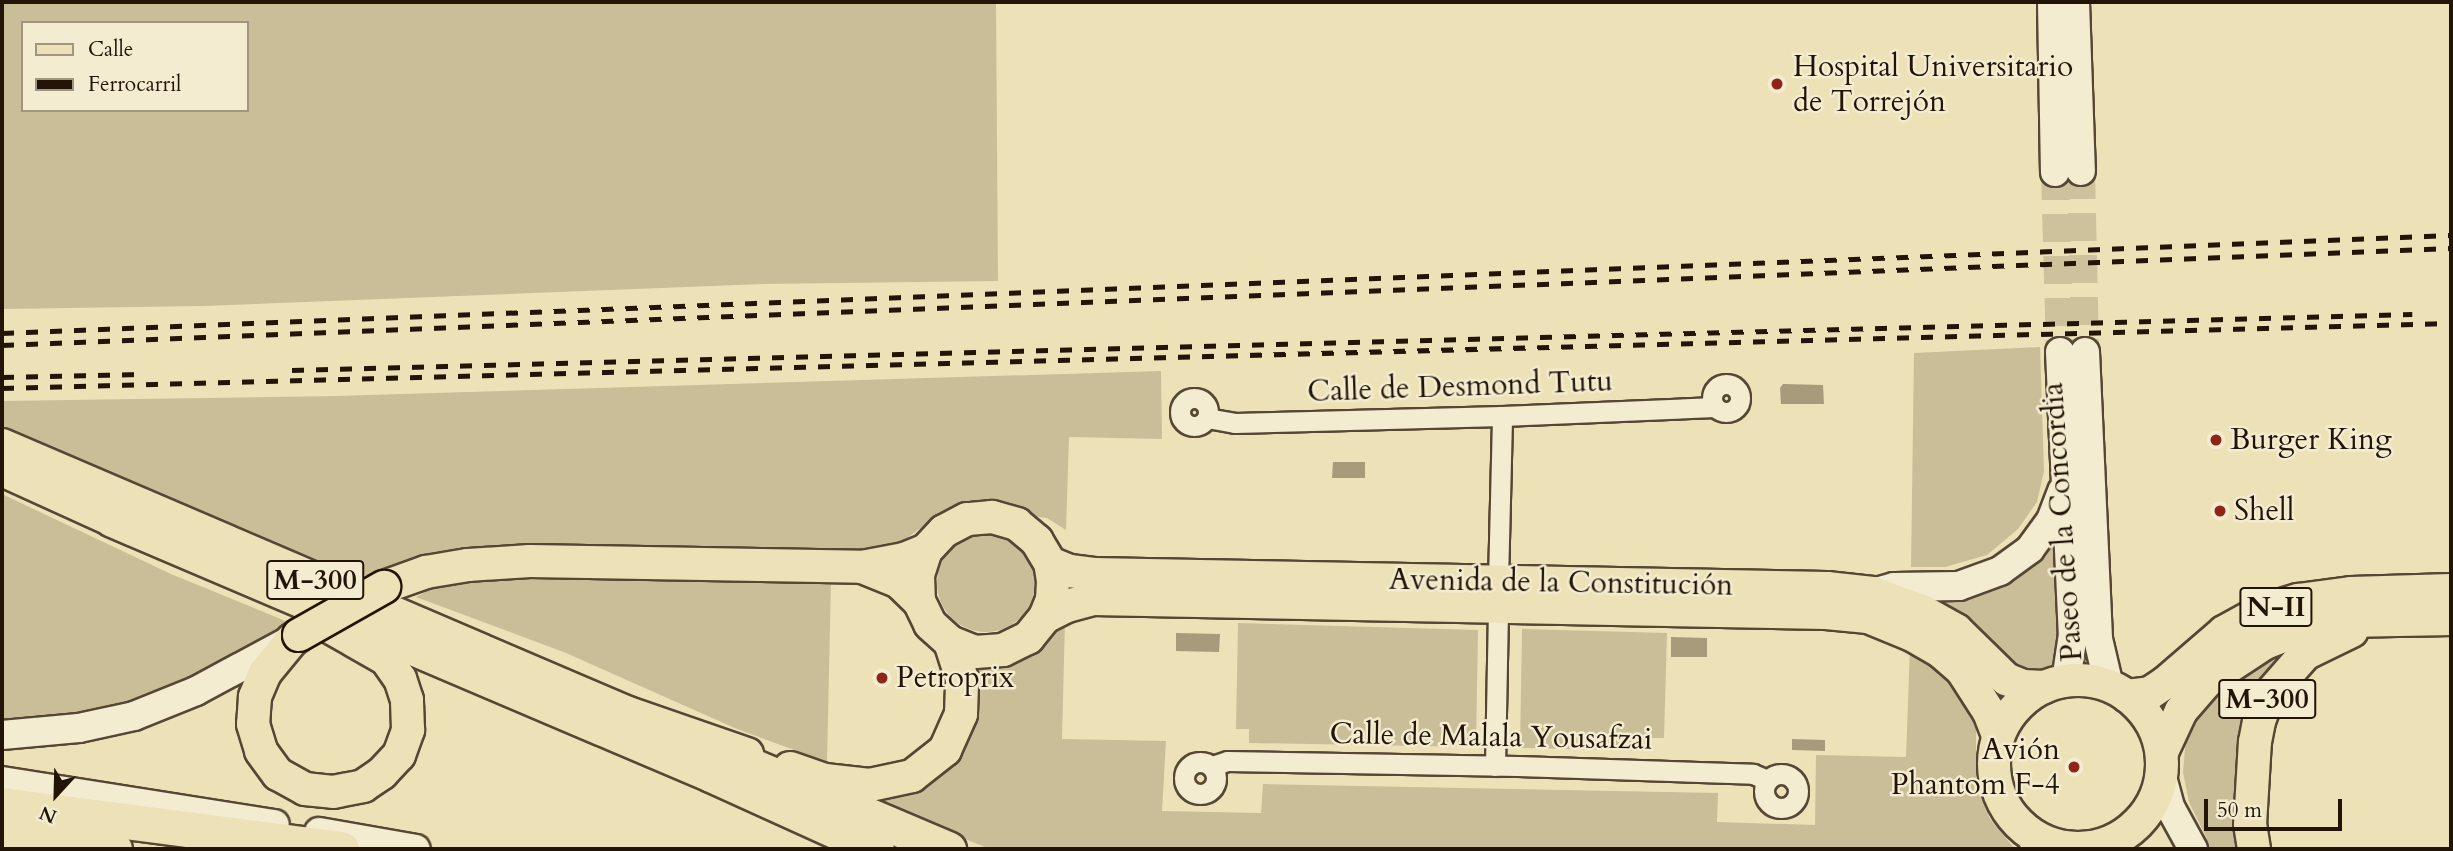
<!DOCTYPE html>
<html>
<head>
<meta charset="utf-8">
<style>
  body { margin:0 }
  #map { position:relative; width:2453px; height:851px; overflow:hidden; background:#ece1b7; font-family:Cardo,serif }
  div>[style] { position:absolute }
  .green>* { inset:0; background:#cabe99 }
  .round { border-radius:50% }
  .water>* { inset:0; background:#a89b7c }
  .secondary-tunnel>* { height:28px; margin-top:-14px; transform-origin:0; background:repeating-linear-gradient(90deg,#cec29d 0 28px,transparent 0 42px) }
  .roads { filter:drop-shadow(2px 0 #554734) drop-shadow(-2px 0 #554734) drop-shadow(0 2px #554734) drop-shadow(0 -2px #554734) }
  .street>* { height:19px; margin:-9.5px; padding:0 9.5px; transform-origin:9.5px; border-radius:9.5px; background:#f3ecd0 }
  .street>.ring { margin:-9.5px; padding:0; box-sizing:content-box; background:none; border:19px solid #f3ecd0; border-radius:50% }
  .secondary>* { height:28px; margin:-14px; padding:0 14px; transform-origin:14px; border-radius:14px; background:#f3ecd0 }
  .primary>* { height:32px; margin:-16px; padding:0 16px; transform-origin:16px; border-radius:16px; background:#ece1b7 }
  .primary>.ring { margin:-16px; padding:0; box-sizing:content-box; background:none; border:32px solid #ece1b7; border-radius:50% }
  .highway>* { height:35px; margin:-17.5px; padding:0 17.5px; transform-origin:17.5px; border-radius:17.5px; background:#ece1b7 }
  .rail>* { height:5px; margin-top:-2.5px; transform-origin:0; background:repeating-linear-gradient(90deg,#231408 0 12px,transparent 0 24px) }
  .bridges { filter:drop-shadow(2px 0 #231408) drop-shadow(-2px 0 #231408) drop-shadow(0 2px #231408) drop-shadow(0 -2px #231408) }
  .primary-bridge>* { height:32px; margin:-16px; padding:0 16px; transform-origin:16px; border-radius:16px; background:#ece1b7 }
  .dots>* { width:19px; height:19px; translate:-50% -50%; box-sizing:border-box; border:4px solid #f3ecd0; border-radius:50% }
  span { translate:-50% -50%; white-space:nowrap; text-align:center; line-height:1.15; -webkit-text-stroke:5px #f3ecd0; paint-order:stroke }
  .shield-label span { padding:2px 5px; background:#f3ecd0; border:2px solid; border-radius:5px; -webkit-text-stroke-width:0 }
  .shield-label { font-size:28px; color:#231408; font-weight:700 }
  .poi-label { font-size:30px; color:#231408 }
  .left { translate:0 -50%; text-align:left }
  .right { translate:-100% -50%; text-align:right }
  .street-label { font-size:30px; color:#231408 }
  .frame { position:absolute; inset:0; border:4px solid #231408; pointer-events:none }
  .legend { position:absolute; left:21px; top:21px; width:228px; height:91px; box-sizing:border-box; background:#f3ecd0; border:2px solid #a09680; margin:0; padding:9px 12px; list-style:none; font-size:21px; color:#231408 }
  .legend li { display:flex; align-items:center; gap:14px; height:35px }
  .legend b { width:35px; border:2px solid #a09680 }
  .north { position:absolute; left:21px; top:760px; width:70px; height:70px; -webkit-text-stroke:5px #f3ecd0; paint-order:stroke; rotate:202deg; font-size:19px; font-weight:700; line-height:28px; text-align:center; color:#231408 }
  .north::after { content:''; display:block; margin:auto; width:24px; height:32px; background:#231408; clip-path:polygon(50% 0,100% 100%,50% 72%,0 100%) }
  .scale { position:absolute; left:2204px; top:799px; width:138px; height:32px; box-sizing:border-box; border:4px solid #231408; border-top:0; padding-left:9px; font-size:21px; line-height:24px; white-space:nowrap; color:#231408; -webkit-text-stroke:5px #f3ecd0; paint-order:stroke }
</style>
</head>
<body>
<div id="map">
  <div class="green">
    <i style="clip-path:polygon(evenodd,2px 2px,996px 2px,998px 281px,763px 284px,203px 306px,2px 309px,2px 2px,23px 23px,247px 23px,247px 110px,23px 110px,23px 23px)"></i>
    <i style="clip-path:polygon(2040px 347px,2044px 471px,2037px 502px,2018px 529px,1987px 555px,1945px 567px,1911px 567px,1914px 353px)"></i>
    <i style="clip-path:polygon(1161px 371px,1162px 439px,1069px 437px,1066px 530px,1047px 518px,1031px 516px,997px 502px,969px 500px,941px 513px,892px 549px,858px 552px,533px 544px,461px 547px,403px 562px,371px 577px,316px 559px,95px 471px,2px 430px,2px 401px,336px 396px)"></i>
    <i style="clip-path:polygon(2px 494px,171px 574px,288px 622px,250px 646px,184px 680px,122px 704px,59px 719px,2px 720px)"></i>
    <i style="clip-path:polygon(2055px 532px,2058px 646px,2053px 665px,2031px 673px,2018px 673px,1925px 596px)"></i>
    <i class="round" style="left:937px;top:534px;width:98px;height:98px"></i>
    <i style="clip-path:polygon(562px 576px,831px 581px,827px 762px,737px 729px,566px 653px,416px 597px,439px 585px,496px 577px)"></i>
    <i style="clip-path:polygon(1065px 620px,1062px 739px,1166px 741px,1162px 811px,1261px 813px,1263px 784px,1718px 793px,1717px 822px,1815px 825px,1816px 755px,1906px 757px,1910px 647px,1945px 672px,1965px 697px,1976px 725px,1976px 787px,1990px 819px,2015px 849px,990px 849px,864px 799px,898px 796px,920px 784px,968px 664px)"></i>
    <i style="clip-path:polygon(1238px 623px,1478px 630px,1476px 747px,1249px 743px,1249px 729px,1236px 729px)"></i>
    <i style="clip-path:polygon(1522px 629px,1667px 633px,1664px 738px,1651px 738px,1650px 751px,1520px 748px)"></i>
    <i style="clip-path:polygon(2292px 646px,2262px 683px,2245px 849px,2208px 849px,2202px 842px,2207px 839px,2189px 802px,2183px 772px,2186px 737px,2194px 721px,2226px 687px,2243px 673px)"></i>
  </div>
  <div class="water">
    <i style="clip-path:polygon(1783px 384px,1823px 385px,1824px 404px,1781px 404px,1780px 388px)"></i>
    <i style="clip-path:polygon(1333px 462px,1365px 462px,1365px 478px,1332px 478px)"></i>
    <i style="clip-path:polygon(1176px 633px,1220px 634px,1219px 652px,1176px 651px)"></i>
    <i style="clip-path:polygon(1671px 637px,1707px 638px,1707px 657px,1671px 657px)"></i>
    <i style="clip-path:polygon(1792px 739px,1825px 740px,1825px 751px,1792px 750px)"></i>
  </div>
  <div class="secondary-tunnel">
    <i style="left:2081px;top:171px;width:181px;rotate:88.7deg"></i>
    <i style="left:2055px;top:172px;width:180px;rotate:88.4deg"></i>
  </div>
  <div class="roads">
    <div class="street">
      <i class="ring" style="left:1712px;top:384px;width:9px;height:9px"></i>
      <i class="ring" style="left:1180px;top:398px;width:9px;height:9px"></i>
      <i style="left:1207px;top:418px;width:28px;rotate:10deg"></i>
      <i style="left:1235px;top:423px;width:267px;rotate:-1.5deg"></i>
      <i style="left:1502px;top:416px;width:213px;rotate:-2.4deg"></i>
      <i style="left:1498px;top:582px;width:166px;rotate:-88.6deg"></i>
      <i class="ring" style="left:1184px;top:762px;width:13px;height:13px"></i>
      <i style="left:1212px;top:766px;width:16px;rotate:-18deg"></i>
      <i style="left:1227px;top:761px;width:291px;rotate:1deg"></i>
      <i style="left:1518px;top:766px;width:235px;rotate:1.9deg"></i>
      <i style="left:1753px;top:774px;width:15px;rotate:23deg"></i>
      <i style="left:1495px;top:766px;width:160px;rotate:-88.9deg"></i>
      <i class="ring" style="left:1764px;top:774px;width:15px;height:15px"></i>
    </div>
    <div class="secondary">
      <i style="left:2052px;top:2px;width:170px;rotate:89deg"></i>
      <i style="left:2075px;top:2px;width:169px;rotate:88deg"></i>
      <i style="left:2060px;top:352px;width:282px;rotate:87.4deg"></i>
      <i style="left:2073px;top:634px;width:48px;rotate:98.5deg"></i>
      <i style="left:2085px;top:352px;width:287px;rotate:87.4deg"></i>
      <i style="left:2098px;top:639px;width:48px;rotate:76.8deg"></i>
      <i style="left:1873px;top:593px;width:22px;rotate:-16deg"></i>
      <i style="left:1894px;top:587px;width:65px;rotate:-0.9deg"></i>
      <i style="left:1959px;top:586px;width:44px;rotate:-20.1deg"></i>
      <i style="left:2000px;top:571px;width:37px;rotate:-36deg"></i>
      <i style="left:2030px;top:549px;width:36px;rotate:-54deg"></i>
      <i style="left:2051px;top:520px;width:31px;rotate:-69deg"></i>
      <i style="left:2px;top:735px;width:77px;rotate:-5.2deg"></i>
      <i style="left:79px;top:728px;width:56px;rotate:-12.3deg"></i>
      <i style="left:134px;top:716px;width:67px;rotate:-22deg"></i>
      <i style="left:196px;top:691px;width:106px;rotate:-28.3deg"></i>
      <i style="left:2161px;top:773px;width:35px;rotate:75deg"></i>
      <i style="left:2170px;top:807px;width:48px;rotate:61.3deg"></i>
      <i style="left:2px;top:781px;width:276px;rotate:9deg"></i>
      <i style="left:319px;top:832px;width:98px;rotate:9.9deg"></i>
      <i style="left:2030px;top:833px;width:17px;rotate:66deg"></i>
      <i style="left:2096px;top:849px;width:4px;rotate:-56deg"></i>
    </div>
    <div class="primary">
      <i style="left:2px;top:445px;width:681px;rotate:23.18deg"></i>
      <i style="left:628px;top:713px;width:126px;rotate:19deg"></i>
      <i style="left:2px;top:470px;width:145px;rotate:24.4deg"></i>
      <i style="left:1050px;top:563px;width:22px;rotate:22deg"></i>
      <i style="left:1070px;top:571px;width:24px;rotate:7deg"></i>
      <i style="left:1094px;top:574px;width:733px;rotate:1.09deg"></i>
      <i style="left:1827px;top:588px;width:46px;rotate:6.2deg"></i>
      <i style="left:1873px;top:593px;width:52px;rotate:20.2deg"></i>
      <i style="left:1922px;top:611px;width:39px;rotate:29deg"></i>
      <i style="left:1956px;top:630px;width:70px;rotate:44.4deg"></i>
      <i style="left:2006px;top:679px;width:18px;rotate:22deg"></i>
      <i style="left:2023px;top:686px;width:21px;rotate:3deg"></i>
      <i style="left:862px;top:567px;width:40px;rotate:22deg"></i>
      <i style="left:899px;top:582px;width:28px;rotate:44deg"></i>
      <i style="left:919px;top:601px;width:25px;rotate:64deg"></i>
      <i style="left:930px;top:624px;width:27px;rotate:42deg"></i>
      <i style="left:950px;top:642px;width:27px;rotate:22deg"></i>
      <i style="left:975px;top:652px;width:28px;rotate:-4deg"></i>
      <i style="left:1003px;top:650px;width:28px;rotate:-26deg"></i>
      <i style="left:1028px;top:638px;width:27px;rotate:-51deg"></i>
      <i style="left:1045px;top:617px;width:18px;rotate:-68deg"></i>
      <i style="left:1052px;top:600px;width:19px;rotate:-87deg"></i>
      <i style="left:1053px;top:581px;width:18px;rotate:-99deg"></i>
      <i style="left:1050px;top:563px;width:26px;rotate:-121deg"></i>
      <i style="left:1037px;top:541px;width:26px;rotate:-140deg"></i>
      <i style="left:1017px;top:524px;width:26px;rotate:-164deg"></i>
      <i style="left:992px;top:517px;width:25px;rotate:175deg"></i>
      <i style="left:967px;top:519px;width:26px;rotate:152deg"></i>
      <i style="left:944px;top:531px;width:26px;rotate:133deg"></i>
      <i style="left:926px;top:550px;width:26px;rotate:108deg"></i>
      <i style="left:918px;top:575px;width:26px;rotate:88deg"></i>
      <i style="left:384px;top:587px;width:45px;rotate:-19.7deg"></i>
      <i style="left:426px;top:572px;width:43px;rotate:-9.5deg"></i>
      <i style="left:468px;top:565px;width:62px;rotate:-3.7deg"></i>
      <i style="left:530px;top:561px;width:332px;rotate:1deg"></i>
      <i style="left:862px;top:567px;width:43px;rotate:-10.8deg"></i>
      <i style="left:904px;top:559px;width:24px;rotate:-22deg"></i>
      <i style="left:1045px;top:617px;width:25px;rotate:-27deg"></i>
      <i style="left:1067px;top:606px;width:27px;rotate:-15deg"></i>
      <i style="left:1093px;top:599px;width:733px;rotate:1.09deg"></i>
      <i style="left:1826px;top:613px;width:42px;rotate:5.4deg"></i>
      <i style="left:1868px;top:617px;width:48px;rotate:22.2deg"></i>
      <i style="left:1912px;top:635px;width:32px;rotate:30deg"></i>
      <i style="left:1940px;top:651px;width:29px;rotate:41deg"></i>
      <i style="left:1962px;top:670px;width:50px;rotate:57.3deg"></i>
      <i style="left:1989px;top:712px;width:25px;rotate:69deg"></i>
      <i style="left:299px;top:635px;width:9px;rotate:144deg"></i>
      <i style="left:292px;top:640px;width:43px;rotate:129.3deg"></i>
      <i style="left:265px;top:673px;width:26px;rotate:113deg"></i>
      <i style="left:255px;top:697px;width:27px;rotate:94deg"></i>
      <i style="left:253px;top:724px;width:28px;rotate:73deg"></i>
      <i style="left:261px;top:751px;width:29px;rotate:54deg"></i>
      <i style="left:278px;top:774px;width:31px;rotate:29deg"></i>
      <i style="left:305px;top:789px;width:28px;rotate:6deg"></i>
      <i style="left:333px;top:792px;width:31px;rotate:-11deg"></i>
      <i style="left:363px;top:786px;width:23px;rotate:-34deg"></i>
      <i style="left:382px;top:773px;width:25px;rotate:-47deg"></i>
      <i style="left:399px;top:755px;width:27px;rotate:-70deg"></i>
      <i style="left:408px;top:730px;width:30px;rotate:-92deg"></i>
      <i style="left:407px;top:700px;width:22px;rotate:-108deg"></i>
      <i style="left:400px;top:679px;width:24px;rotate:-125deg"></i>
      <i style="left:386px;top:659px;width:67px;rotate:-150.4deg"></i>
      <i class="ring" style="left:1994px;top:680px;width:136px;height:136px"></i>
      <i style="left:2127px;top:696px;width:23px;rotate:-7deg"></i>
      <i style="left:2150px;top:693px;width:18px;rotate:-34deg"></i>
      <i style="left:2165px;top:683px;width:78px;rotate:-40.8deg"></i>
      <i style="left:2224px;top:632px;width:43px;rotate:-28.9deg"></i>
      <i style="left:2262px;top:611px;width:38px;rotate:-17deg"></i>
      <i style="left:2298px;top:600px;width:53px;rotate:-7.5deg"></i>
      <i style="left:2351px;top:593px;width:100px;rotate:-1.7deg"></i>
      <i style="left:2162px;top:752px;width:45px;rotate:-65.1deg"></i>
      <i style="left:2181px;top:711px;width:40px;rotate:-49deg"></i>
      <i style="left:2207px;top:681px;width:69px;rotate:-33.2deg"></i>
      <i style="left:2265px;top:643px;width:46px;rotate:-21.6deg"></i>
      <i style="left:2308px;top:626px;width:37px;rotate:-8deg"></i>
      <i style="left:2345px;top:621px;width:106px;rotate:-1.1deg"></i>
      <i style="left:790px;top:768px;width:37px;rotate:19deg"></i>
      <i style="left:825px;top:780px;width:45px;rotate:6.3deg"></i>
      <i style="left:870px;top:785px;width:43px;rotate:-12.1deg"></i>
      <i style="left:912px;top:776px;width:42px;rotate:-38.2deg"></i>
      <i style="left:945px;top:750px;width:39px;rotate:-66deg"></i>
      <i style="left:961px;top:714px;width:35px;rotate:-88deg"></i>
      <i style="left:962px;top:679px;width:39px;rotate:-108deg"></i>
      <i style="left:2254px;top:849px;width:24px;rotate:-99deg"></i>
      <i style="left:2250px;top:825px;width:83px;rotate:-86.6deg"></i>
      <i style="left:2255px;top:742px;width:21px;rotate:-79deg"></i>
      <i style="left:2259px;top:721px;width:28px;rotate:-69deg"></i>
      <i style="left:2269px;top:695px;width:55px;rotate:-48.7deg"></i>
      <i style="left:2305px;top:654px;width:52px;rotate:-26.1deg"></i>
    </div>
    <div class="highway">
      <i style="left:112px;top:519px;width:651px;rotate:23.06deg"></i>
      <i style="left:711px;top:774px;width:181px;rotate:24.4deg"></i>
      <i style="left:719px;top:752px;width:249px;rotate:23deg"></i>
      <i style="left:2px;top:805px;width:342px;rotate:7.4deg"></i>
      <i style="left:2px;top:834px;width:113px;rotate:7.6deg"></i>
    </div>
  </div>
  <div class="rail">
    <i style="left:2px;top:333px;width:2451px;rotate:-2.29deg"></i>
    <i style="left:2px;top:345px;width:2451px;rotate:-2.27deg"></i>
    <i style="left:292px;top:370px;width:2121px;rotate:-1.51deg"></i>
    <i style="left:2px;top:377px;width:140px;rotate:-1.2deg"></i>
    <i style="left:2px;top:388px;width:2450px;rotate:-1.52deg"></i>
  </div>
  <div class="bridges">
    <div class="primary-bridge">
      <i style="left:299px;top:635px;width:98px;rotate:-29.5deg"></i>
    </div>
  </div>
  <div class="dots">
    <i style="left:1777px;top:84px;background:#8f2418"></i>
    <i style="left:2216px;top:440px;background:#8f2418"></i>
    <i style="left:2220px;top:511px;background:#8f2418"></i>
    <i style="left:882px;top:678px;background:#8f2418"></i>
    <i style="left:2074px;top:767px;background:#8f2418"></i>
  </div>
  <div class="shield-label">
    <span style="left:315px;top:580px">M-300</span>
    <span style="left:2276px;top:607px">N-II</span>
    <span style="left:2267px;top:699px">M-300</span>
  </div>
  <div class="poi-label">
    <span class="left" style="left:1793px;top:84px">Hospital Universitario<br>de Torrejón</span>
    <span class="left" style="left:2230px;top:440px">Burger King</span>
    <span class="left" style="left:2234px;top:511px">Shell</span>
    <span class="left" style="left:896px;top:678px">Petroprix</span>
    <span class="right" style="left:2060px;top:767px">Avión<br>Phantom F-4</span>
  </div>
  <div class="street-label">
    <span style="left:1460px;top:387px;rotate:-2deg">Calle de Desmond Tutu</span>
    <span style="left:2063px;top:522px;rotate:-94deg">Paseo de la Concordia</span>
    <span style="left:1561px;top:583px;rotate:1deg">Avenida de la Constitución</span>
    <span style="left:1491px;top:737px;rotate:1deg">Calle de Malala Yousafzai</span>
  </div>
  <div class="frame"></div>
  <ul class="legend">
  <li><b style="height:9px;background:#ece1b7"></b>Calle</li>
  <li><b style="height:9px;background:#231408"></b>Ferrocarril</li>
  </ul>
  <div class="north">N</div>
  <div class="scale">50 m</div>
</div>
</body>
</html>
